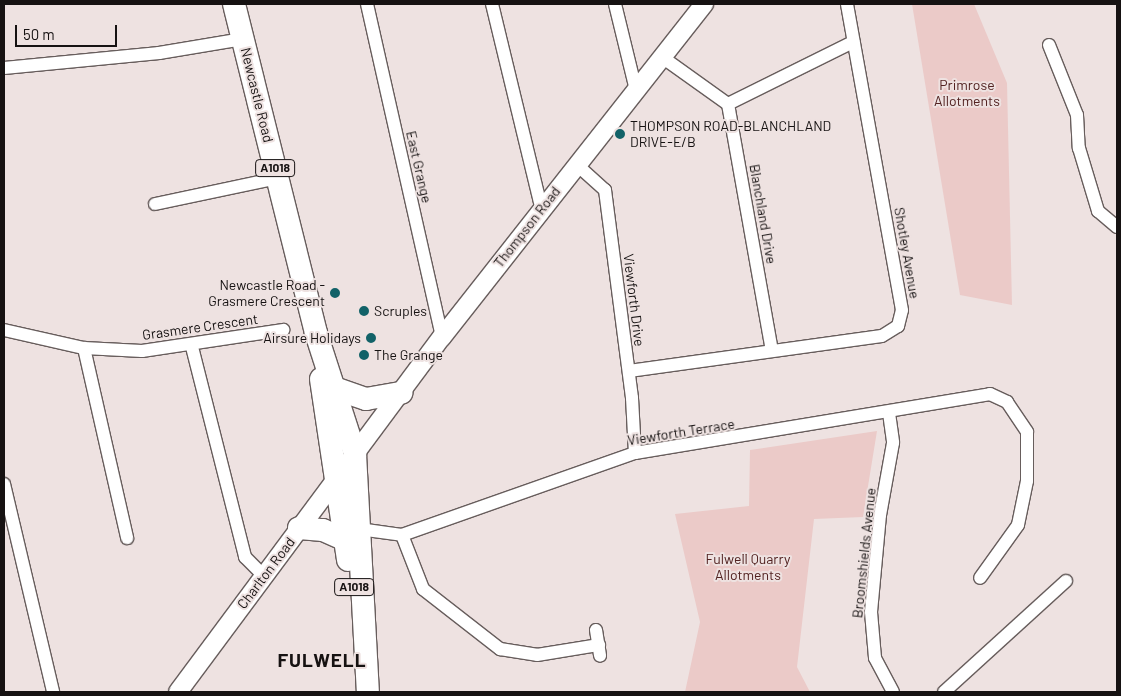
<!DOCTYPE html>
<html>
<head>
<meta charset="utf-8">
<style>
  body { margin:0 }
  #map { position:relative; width:1121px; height:696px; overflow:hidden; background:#eee2e1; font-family:Barlow,sans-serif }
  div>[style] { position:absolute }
  .green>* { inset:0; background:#ebcac8 }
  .roads { filter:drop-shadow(1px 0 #675d5c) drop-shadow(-1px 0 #675d5c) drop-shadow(0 1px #675d5c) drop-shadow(0 -1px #675d5c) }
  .street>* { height:12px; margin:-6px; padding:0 6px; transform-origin:6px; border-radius:6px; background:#fff }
  .secondary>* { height:18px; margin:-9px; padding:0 9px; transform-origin:9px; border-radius:9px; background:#fff }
  .highway>* { height:22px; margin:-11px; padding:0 11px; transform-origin:11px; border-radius:11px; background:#fff }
  .dots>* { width:14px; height:14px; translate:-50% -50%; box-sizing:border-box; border:2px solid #eee2e1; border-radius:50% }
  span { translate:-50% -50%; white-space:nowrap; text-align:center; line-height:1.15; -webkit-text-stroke:4px #eee2e1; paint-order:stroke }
  .shield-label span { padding:1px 4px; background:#eee2e1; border:1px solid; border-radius:4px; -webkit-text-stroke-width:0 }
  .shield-label { font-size:12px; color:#161212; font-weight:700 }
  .park-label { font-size:14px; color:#522221 }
  .street-label { font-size:14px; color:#161212 }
  .poi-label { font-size:14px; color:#161212 }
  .left { translate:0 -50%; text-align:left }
  .right { translate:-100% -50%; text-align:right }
  .district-label { font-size:19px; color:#161212; font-weight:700; letter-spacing:1px }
  .frame { position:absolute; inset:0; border:5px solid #161212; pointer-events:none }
  .scale { position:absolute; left:15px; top:25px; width:102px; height:22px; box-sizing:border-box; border:2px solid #161212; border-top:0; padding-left:6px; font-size:15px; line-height:18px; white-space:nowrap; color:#161212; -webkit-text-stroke:4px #eee2e1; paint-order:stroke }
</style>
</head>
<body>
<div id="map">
  <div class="green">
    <i style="clip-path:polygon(912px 4px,974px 4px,1007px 83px,1012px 305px,960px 295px)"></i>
    <i style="clip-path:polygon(877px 431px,863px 517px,814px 519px,797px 667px,810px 692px,685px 692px,700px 622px,675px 514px,749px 506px,750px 450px)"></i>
  </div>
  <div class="roads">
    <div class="street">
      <i style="left:367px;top:4px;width:341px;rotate:77.3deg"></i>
      <i style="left:492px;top:4px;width:209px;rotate:76.4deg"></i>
      <i style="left:615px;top:4px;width:89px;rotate:76.3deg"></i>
      <i style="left:1049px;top:45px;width:75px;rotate:68.2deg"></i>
      <i style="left:1077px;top:115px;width:33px;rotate:87deg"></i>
      <i style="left:1079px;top:148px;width:66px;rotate:73.2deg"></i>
      <i style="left:1098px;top:211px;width:25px;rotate:40deg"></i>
      <i style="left:662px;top:57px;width:81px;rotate:35.5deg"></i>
      <i style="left:728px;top:104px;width:250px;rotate:79.9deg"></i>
      <i style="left:4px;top:68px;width:156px;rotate:-5.5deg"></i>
      <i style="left:159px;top:53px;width:85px;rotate:-9.5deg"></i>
      <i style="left:728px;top:104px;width:140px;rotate:-26.4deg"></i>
      <i style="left:576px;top:164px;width:39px;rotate:42deg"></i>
      <i style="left:605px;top:190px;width:210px;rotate:82.6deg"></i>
      <i style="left:632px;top:398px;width:55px;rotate:86.9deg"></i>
      <i style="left:155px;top:204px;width:125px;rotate:-12deg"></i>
      <i style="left:4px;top:330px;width:82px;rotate:12.7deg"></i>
      <i style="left:84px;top:348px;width:58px;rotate:3deg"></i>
      <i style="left:142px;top:351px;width:143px;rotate:-8.5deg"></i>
      <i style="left:192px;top:347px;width:217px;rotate:75.8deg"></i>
      <i style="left:245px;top:557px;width:25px;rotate:45deg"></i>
      <i style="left:84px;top:348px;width:195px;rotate:77.2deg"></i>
      <i style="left:629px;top:371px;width:255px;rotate:-7.9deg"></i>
      <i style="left:882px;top:336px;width:19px;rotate:-32deg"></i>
      <i style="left:898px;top:326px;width:16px;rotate:-76deg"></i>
      <i style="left:902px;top:310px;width:311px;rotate:-100.2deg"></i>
      <i style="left:889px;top:413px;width:30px;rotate:82deg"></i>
      <i style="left:893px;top:443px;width:73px;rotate:100.2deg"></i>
      <i style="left:880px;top:515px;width:97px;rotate:95.3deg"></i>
      <i style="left:871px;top:612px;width:46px;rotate:85deg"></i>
      <i style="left:875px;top:658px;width:38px;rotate:62deg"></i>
      <i style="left:4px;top:484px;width:214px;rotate:76.7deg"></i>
      <i style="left:359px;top:529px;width:43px;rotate:7.9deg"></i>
      <i style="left:402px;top:535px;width:247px;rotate:-19.4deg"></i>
      <i style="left:635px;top:453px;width:360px;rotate:-9.4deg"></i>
      <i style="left:990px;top:394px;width:19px;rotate:25deg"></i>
      <i style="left:1007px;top:402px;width:36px;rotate:56deg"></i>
      <i style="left:1027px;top:432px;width:49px;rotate:90deg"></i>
      <i style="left:1027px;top:481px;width:45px;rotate:101.6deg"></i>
      <i style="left:1018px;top:525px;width:65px;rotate:125.6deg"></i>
      <i style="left:402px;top:535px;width:58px;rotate:68.7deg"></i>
      <i style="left:423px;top:589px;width:98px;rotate:37.9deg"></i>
      <i style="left:500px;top:649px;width:37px;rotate:9deg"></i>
      <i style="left:537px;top:655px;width:63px;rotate:-9.2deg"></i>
      <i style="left:596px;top:630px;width:26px;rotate:81deg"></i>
      <i style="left:944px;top:692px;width:165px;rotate:-42.3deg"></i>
    </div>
    <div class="secondary">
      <i style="left:178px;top:692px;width:442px;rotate:-53.4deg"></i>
      <i style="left:442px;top:337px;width:424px;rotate:-51.8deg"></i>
    </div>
    <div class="highway">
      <i style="left:234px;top:4px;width:339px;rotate:76deg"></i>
      <i style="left:316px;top:333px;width:127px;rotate:72.1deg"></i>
      <i style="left:355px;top:454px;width:238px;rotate:86.9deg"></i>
      <i style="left:321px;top:379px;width:183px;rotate:81.5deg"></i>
      <i style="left:334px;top:388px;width:34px;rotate:19deg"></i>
      <i style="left:366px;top:399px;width:36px;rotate:-10deg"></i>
      <i style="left:299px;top:528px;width:24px;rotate:5deg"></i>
      <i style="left:323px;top:530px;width:24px;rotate:24deg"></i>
    </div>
  </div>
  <div class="dots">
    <i style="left:620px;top:134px;background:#126268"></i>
    <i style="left:335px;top:293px;background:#126268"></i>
    <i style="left:364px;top:311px;background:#126268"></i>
    <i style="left:371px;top:338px;background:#126268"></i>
    <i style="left:364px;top:355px;background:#126268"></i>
  </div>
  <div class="shield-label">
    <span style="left:275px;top:168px">A1018</span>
    <span style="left:354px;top:587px">A1018</span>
  </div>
  <div class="park-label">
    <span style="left:967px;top:93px">Primrose<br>Allotments</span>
    <span style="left:748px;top:567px">Fulwell Quarry<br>Allotments</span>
  </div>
  <div class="street-label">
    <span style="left:257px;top:95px;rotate:76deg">Newcastle Road</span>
    <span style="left:419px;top:167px;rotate:77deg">East Grange</span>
    <span style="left:763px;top:214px;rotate:80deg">Blanchland Drive</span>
    <span style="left:527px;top:227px;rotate:-52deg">Thompson Road</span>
    <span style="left:907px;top:253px;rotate:80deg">Shotley Avenue</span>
    <span style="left:634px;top:300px;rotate:83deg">Viewforth Drive</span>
    <span style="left:200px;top:327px;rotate:-8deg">Grasmere Crescent</span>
    <span style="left:681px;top:432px;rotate:-9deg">Viewforth Terrace</span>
    <span style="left:864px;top:553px;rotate:-84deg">Broomshields Avenue</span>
    <span style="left:266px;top:573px;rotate:-53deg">Charlton Road</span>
  </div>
  <div class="poi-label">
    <span class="left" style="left:630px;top:134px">THOMPSON ROAD-BLANCHLAND<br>DRIVE-E/B</span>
    <span class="right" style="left:325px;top:293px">Newcastle Road -<br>Grasmere Crescent</span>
    <span class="left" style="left:374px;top:311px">Scruples</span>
    <span class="right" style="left:361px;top:338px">Airsure Holidays</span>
    <span class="left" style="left:374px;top:355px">The Grange</span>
  </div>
  <div class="district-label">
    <span style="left:322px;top:660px">FULWELL</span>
  </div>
  <div class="frame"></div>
  <div class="scale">50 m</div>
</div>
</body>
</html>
